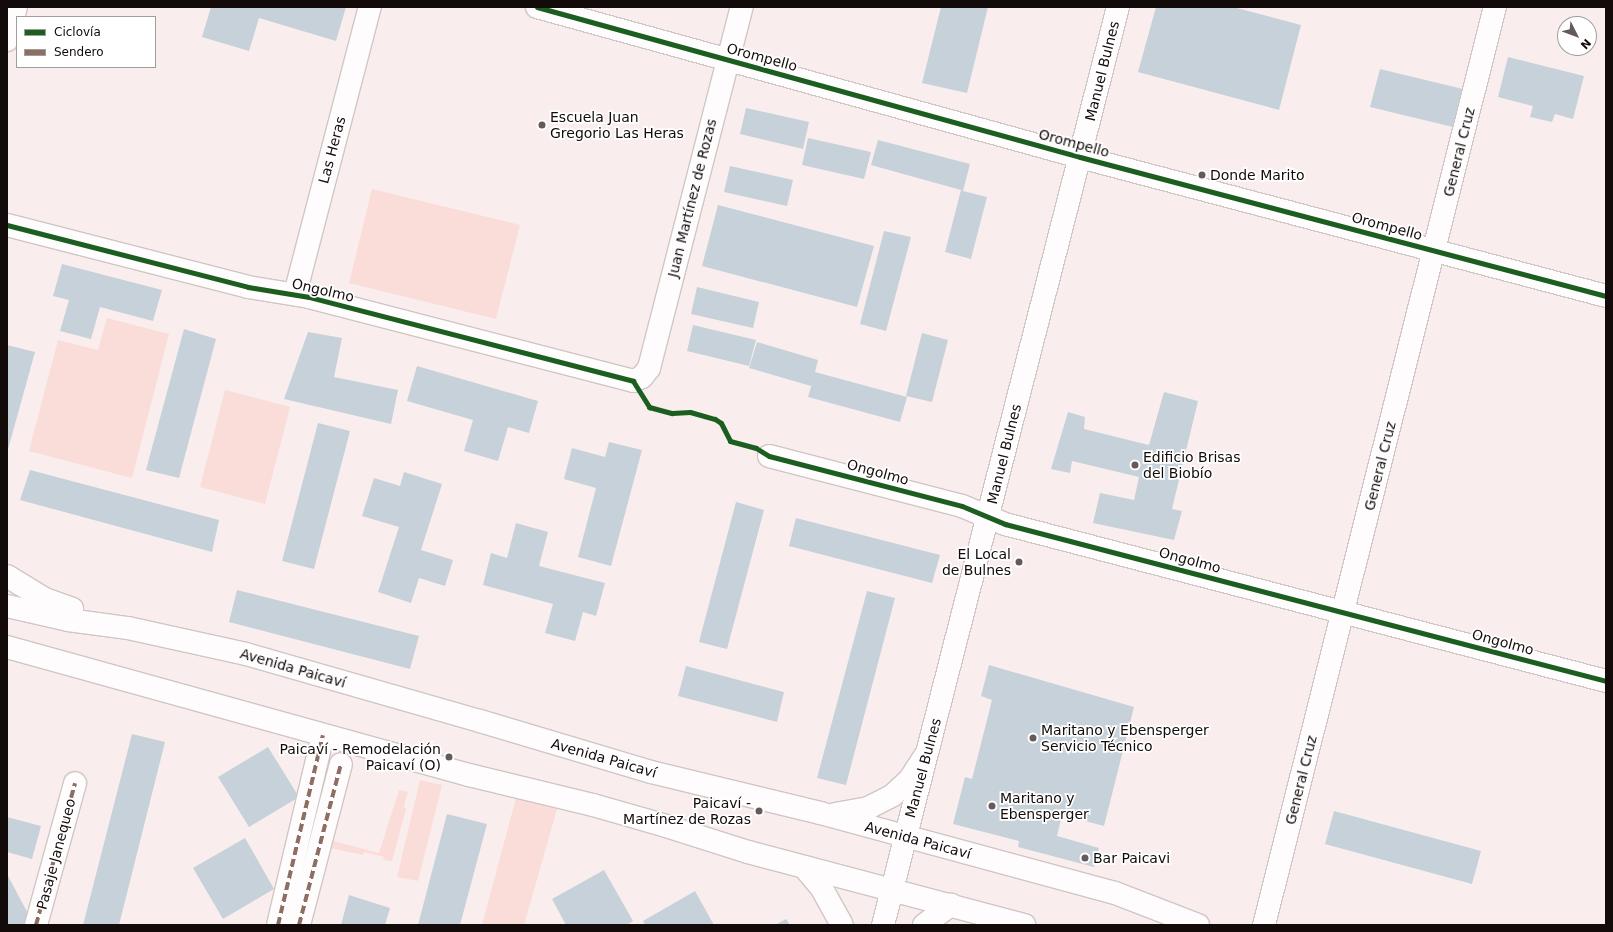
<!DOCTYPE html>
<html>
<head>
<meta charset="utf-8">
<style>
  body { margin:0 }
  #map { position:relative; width:1613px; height:932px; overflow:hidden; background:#f9eeed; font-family:"DejaVu Sans",sans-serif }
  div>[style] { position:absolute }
  .green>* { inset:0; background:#fadcd9 }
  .building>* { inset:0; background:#c7d1d9 }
  .roads { filter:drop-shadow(1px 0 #d0c6c5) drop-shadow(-1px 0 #d0c6c5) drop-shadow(0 1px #d0c6c5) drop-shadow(0 -1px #d0c6c5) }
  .street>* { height:22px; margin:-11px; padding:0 11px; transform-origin:11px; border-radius:11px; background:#fefcfc }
  .secondary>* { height:22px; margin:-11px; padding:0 11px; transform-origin:11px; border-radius:11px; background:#fefcfc }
  .primary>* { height:22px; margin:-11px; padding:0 11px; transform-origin:11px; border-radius:11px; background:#fefcfc }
  .quiet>* { height:4px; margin-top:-2px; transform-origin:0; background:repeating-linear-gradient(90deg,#8d6e63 0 8px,transparent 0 12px) }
  .cycleway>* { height:5px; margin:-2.5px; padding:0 2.5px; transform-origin:2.5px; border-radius:2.5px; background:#1b5e20 }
  .dots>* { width:11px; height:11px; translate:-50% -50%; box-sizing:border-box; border:2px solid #fff; border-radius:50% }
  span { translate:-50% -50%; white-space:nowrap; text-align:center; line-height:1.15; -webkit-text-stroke:3.5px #fff; paint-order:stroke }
  .street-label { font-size:14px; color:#120b0a }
  .poi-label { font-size:14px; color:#120b0a }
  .left { translate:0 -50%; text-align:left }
  .right { translate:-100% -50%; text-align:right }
  .frame { position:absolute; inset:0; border:8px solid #120b0a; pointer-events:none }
  .legend { position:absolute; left:16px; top:16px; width:140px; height:52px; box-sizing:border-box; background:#fff; border:1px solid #a09d9d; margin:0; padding:5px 7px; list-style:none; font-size:12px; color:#120b0a }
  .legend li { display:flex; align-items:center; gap:8px; height:20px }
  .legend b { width:20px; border:1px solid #a09d9d }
  .north { position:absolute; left:1557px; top:16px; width:40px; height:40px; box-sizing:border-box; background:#fff; border:1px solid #a09d9d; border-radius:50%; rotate:132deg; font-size:11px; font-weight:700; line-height:16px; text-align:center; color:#120b0a }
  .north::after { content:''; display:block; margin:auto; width:14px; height:18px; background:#635a59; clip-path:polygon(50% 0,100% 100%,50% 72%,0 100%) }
</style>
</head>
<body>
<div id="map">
  <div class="green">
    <i style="clip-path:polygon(372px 189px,520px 225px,496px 319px,349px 283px)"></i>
    <i style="clip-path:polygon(107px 318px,169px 334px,132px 478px,29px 451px,58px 340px,98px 350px)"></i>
    <i style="clip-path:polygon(225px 390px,290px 407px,265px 504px,200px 487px)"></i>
    <i style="clip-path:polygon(420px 780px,442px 785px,418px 881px,397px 877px)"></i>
    <i style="clip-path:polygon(399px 790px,408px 792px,404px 806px,406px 809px,392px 861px,383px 860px,384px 857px,364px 852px,363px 855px,330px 848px,326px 839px,379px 853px)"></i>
    <i style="clip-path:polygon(516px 798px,557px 809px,524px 925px,482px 925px)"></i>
  </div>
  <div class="building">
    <i style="clip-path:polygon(211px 7px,346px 7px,336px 41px,259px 18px,249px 51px,202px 37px)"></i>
    <i style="clip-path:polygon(941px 7px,988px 7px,967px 93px,922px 83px)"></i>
    <i style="clip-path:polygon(1156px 7px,1233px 7px,1301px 25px,1279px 110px,1138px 72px)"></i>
    <i style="clip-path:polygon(1508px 57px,1584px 76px,1573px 119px,1555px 114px,1552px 122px,1530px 117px,1533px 106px,1498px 97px)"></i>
    <i style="clip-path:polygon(1380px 69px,1467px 90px,1457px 128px,1370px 107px)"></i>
    <i style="clip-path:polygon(746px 108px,809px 122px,803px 149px,740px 134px)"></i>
    <i style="clip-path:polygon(808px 138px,871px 152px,864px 179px,802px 165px)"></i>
    <i style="clip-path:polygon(878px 140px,970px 164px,963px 191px,987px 197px,971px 259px,945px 252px,961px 190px,871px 165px)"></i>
    <i style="clip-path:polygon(730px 166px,793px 180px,787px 206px,724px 192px)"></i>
    <i style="clip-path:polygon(718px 205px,874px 246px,857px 307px,702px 266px)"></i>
    <i style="clip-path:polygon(884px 231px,911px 237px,886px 331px,860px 324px)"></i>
    <i style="clip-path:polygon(62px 264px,162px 290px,153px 321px,100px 307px,91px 339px,60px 331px,69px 300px,53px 296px)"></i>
    <i style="clip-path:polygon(697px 287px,759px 302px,753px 328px,691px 314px)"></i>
    <i style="clip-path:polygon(693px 325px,756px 340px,749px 366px,687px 351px)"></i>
    <i style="clip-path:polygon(184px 329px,216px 339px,179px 478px,146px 470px)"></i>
    <i style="clip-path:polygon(308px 332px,342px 338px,334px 377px,398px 390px,391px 424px,284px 399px)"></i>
    <i style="clip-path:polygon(922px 333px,948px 340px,932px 402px,906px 396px)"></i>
    <i style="clip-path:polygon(757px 342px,818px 360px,815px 372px,907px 397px,900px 422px,808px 397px,813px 380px,811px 386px,749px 368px)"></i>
    <i style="clip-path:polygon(7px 345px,35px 352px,7px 453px)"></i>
    <i style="clip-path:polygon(417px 366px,538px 401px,529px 433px,508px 427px,498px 461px,464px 451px,473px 420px,407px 401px)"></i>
    <i style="clip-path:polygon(1164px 392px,1198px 401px,1172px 509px,1182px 511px,1174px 540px,1093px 523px,1100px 493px,1134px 500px,1139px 477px,1072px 461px,1070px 473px,1051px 469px,1068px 412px,1085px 417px,1084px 429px,1149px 445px)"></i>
    <i style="clip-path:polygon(318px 423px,350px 431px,314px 569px,282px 561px)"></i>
    <i style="clip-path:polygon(609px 442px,642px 450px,611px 566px,578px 557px,596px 488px,564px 479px,572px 448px,605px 457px)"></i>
    <i style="clip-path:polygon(30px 470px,219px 520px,212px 552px,20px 500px)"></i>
    <i style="clip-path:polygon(404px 472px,442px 484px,421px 550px,453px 560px,445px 586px,419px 578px,411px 603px,378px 592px,399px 527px,362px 516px,374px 478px,400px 486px)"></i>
    <i style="clip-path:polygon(736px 502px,764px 510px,727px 649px,699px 642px)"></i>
    <i style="clip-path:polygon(796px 518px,940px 555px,932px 583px,789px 546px)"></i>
    <i style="clip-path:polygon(516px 523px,548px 532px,539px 566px,605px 583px,596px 616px,583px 612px,575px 641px,545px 633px,553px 604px,483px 585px,491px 553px,507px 558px)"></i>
    <i style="clip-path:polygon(237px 590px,419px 636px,410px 669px,229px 622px)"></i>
    <i style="clip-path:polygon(867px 591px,895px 598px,846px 785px,817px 778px)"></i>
    <i style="clip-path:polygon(989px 665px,1134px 707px,1104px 826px,1062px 815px,1057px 836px,1099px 848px,1094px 867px,1018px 847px,1019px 841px,953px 824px,965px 777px,972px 779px,992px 700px,981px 696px)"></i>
    <i style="clip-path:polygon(686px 666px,784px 692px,777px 722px,678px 696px)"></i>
    <i style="clip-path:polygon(132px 734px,165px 742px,119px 925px,83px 925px)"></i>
    <i style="clip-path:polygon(268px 747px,299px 797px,249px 827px,218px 777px)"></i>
    <i style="clip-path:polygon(1334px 811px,1481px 851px,1472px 884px,1325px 844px)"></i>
    <i style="clip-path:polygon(447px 814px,487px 824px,460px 925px,418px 925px)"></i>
    <i style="clip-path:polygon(7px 817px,41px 826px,32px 859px,7px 852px)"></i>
    <i style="clip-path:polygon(245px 838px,274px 889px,223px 919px,193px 868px)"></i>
    <i style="clip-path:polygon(604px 870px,633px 921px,627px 925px,566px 925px,552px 899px)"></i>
    <i style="clip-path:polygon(7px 874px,34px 925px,7px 925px)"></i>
    <i style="clip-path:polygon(695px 891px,714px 925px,645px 925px,643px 921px)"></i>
    <i style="clip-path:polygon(349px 895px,390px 908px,385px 925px,341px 925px)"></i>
    <i style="clip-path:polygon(786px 919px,790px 925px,775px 925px)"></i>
  </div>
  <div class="roads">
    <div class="street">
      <i style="left:7px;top:225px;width:249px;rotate:14.4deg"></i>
      <i style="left:248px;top:287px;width:62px;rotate:9.3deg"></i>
      <i style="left:309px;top:297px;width:335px;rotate:14.5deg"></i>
      <i style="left:633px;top:381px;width:10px;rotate:-24deg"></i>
      <i style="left:642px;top:377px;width:11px;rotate:-52deg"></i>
      <i style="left:649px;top:368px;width:373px;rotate:-75.6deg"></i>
      <i style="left:295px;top:294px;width:297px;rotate:-75.4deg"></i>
      <i style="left:769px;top:456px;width:199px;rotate:14.5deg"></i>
      <i style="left:962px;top:506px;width:47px;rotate:22.7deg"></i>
      <i style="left:1005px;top:524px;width:621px;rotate:14.64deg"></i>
      <i style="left:36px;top:925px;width:147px;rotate:-74.6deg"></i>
      <i style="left:278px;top:925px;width:195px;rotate:-76.7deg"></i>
      <i style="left:299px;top:925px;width:166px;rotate:-75.4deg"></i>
      <i style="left:1264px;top:925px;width:947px;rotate:-75.88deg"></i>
    </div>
    <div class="secondary">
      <i style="left:537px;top:7px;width:563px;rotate:15.44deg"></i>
      <i style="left:1080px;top:157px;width:544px;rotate:14.8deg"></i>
      <i style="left:883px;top:925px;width:948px;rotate:-75.64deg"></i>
    </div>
    <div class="primary">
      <i style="left:7px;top:40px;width:34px;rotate:-75deg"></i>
      <i style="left:7px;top:576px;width:44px;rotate:31.2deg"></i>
      <i style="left:45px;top:599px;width:29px;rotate:20deg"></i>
      <i style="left:7px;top:606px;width:63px;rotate:12.9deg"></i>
      <i style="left:68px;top:620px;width:61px;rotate:7.6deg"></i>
      <i style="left:128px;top:628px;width:121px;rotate:12.4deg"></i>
      <i style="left:246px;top:654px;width:243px;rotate:16deg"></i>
      <i style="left:480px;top:721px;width:178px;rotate:16.6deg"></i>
      <i style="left:651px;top:772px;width:174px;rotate:13.6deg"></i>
      <i style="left:820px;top:813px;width:306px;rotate:15.2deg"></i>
      <i style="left:1115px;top:893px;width:89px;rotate:21.1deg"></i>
      <i style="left:7px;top:647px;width:479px;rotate:15.5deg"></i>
      <i style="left:469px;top:775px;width:128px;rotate:13.6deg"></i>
      <i style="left:593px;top:805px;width:76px;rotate:16deg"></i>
      <i style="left:666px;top:826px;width:86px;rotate:17.6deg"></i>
      <i style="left:748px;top:852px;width:286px;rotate:14.8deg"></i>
      <i style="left:835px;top:814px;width:34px;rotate:-10deg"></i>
      <i style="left:868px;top:808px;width:28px;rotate:-27deg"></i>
      <i style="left:893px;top:795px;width:23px;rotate:-43deg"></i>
      <i style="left:910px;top:779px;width:31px;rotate:-57deg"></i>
      <i style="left:804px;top:867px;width:26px;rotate:50deg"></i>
      <i style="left:821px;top:887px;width:43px;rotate:61.1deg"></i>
      <i style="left:924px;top:925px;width:34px;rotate:-37deg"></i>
    </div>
  </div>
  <div class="quiet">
    <i style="left:36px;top:925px;width:147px;rotate:-74.6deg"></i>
    <i style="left:278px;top:925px;width:195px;rotate:-76.7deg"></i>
    <i style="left:299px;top:925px;width:166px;rotate:-75.4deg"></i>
  </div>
  <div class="cycleway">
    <i style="left:537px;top:7px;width:563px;rotate:15.44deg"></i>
    <i style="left:1080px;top:157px;width:544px;rotate:14.8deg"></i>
    <i style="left:7px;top:225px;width:249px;rotate:14.4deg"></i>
    <i style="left:248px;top:287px;width:62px;rotate:9.3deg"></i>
    <i style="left:309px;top:297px;width:335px;rotate:14.5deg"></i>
    <i style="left:633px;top:381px;width:31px;rotate:58deg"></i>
    <i style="left:649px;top:407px;width:24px;rotate:15deg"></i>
    <i style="left:672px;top:413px;width:18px;rotate:-3deg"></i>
    <i style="left:690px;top:412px;width:26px;rotate:16deg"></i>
    <i style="left:715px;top:419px;width:7px;rotate:34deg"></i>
    <i style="left:721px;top:423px;width:20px;rotate:63deg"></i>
    <i style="left:730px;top:441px;width:27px;rotate:15deg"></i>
    <i style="left:756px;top:448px;width:15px;rotate:32deg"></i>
    <i style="left:769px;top:456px;width:199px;rotate:14.5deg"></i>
    <i style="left:962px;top:506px;width:47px;rotate:22.7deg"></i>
    <i style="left:1005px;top:524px;width:621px;rotate:14.64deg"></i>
  </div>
  <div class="dots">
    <i style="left:542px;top:125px;background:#635a59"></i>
    <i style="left:1202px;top:175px;background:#635a59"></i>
    <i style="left:1135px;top:465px;background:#635a59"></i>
    <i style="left:1019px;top:562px;background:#635a59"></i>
    <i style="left:1033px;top:738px;background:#635a59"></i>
    <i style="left:449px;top:757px;background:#635a59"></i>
    <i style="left:992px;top:806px;background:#635a59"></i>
    <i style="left:759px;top:811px;background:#635a59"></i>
    <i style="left:1085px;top:858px;background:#635a59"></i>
  </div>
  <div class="street-label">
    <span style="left:762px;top:57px;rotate:15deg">Orompello</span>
    <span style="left:1102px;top:71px;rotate:-76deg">Manuel Bulnes</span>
    <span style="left:1074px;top:143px;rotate:15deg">Orompello</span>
    <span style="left:332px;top:150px;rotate:-75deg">Las Heras</span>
    <span style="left:1459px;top:152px;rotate:-76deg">General Cruz</span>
    <span style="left:692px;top:198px;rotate:-76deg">Juan Martínez de Rozas</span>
    <span style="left:1387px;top:226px;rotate:15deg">Orompello</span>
    <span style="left:323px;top:290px;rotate:13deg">Ongolmo</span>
    <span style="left:1004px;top:454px;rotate:-76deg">Manuel Bulnes</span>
    <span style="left:1380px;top:466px;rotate:-76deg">General Cruz</span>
    <span style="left:878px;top:472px;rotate:15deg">Ongolmo</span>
    <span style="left:1190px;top:560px;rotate:15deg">Ongolmo</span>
    <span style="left:1503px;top:642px;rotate:15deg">Ongolmo</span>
    <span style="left:293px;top:668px;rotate:16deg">Avenida Paicaví</span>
    <span style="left:604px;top:758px;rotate:16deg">Avenida Paicaví</span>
    <span style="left:923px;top:768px;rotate:-75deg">Manuel Bulnes</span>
    <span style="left:1301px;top:780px;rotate:-76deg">General Cruz</span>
    <span style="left:918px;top:840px;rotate:15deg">Avenida Paicaví</span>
    <span style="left:56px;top:854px;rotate:-75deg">Pasaje Janequeo</span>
  </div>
  <div class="poi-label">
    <span class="left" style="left:550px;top:125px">Escuela Juan<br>Gregorio Las Heras</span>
    <span class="left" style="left:1210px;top:175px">Donde Marito</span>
    <span class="left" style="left:1143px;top:465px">Edificio Brisas<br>del Biobío</span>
    <span class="right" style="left:1011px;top:562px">El Local<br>de Bulnes</span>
    <span class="left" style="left:1041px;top:738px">Maritano y Ebensperger<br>Servicio Técnico</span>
    <span class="right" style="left:441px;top:757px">Paicaví - Remodelación<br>Paicaví (O)</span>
    <span class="left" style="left:1000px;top:806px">Maritano y<br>Ebensperger</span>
    <span class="right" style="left:751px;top:811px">Paicaví -<br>Martínez de Rozas</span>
    <span class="left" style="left:1093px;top:858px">Bar Paicavi</span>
  </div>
  <div class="frame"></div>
  <ul class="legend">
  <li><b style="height:5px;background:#1b5e20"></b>Ciclovía</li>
  <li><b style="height:5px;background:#8d6e63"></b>Sendero</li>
  </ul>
  <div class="north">N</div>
</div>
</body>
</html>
